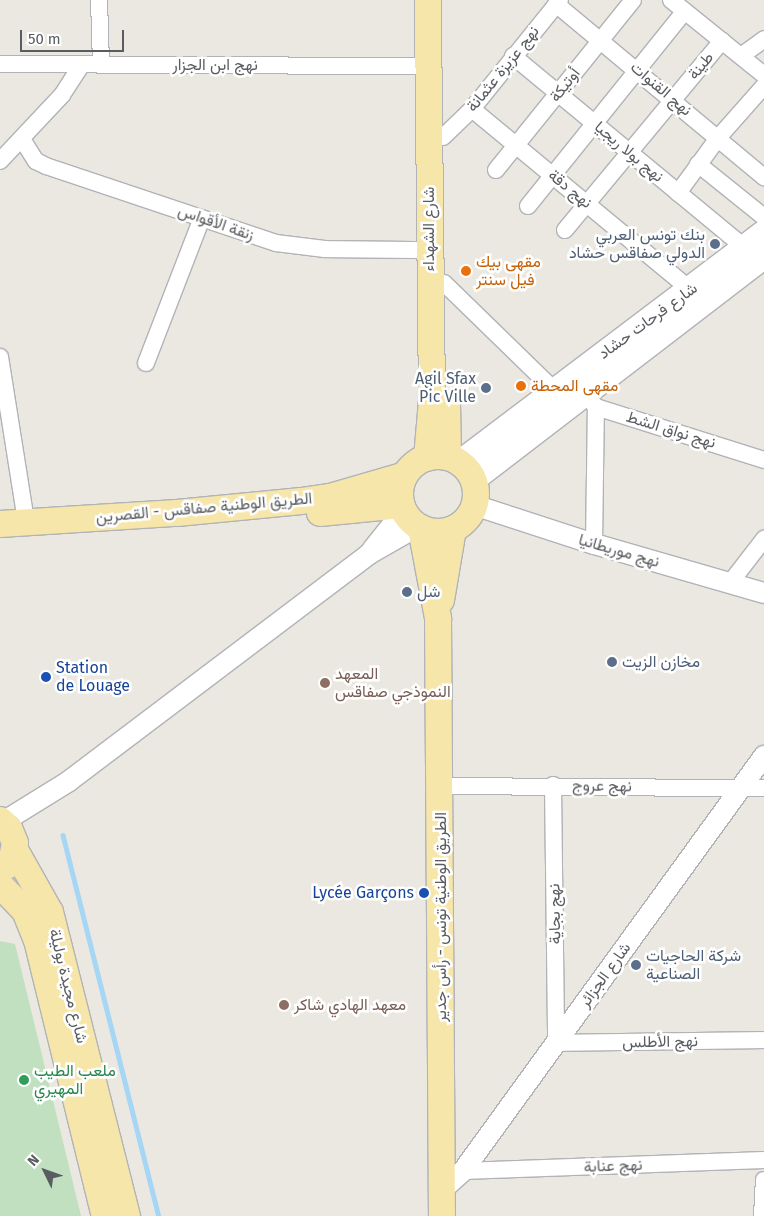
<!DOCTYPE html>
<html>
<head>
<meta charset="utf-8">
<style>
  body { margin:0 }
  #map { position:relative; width:764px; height:1216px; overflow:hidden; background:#eae8e0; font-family:"Fira Sans",Vazirmatn,sans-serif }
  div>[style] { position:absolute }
  .green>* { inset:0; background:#c0e0bf }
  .stream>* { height:4.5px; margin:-2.25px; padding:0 2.25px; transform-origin:2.25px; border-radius:2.25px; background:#a6d6f5 }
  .roads { filter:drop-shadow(1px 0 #b1b3b7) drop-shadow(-1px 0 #b1b3b7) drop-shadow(0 1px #b1b3b7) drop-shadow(0 -1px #b1b3b7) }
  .minor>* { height:16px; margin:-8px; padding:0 8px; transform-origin:8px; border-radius:8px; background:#fff }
  .tertiary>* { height:20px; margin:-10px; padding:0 10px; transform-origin:10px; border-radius:10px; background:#fff }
  .secondary>* { height:24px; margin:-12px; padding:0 12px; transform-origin:12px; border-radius:12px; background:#fff }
  .primary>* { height:26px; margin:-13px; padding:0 13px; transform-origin:13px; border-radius:13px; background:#f6e6aa }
  .primary>.ring { margin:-13px; padding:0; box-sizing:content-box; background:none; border:26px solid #f6e6aa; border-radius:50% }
  .dots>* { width:14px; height:14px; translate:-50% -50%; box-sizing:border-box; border:2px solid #fff; border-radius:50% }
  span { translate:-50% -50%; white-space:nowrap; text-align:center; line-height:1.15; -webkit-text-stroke:5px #fff; paint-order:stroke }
  .street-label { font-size:16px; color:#595c60 }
  .service-label { font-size:16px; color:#4e5e75 }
  .right { translate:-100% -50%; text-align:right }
  .left { translate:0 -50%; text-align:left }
  .food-label { font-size:16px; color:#c56008 }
  .transit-label { font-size:16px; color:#164399 }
  .education-label { font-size:16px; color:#785e54 }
  .leisure-label { font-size:16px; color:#27864d }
  .north { position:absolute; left:20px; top:1146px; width:50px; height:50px; -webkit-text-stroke:4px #fff; paint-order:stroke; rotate:312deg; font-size:14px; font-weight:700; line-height:20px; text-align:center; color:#595c60 }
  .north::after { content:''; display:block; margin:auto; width:18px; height:22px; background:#595c60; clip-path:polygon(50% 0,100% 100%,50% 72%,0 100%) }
  .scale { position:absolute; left:20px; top:30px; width:104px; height:22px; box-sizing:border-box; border:2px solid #595c60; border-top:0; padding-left:6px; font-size:15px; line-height:18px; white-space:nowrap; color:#595c60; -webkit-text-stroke:4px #fff; paint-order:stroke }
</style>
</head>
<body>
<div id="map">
  <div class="green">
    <i style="clip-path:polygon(0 941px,15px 944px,81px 1216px,0 1216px)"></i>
  </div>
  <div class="stream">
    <i style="left:63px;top:835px;width:393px;rotate:75.9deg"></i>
  </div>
  <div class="roads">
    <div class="minor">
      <i style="left:99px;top:0;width:63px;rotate:88.2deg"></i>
      <i style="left:671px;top:0;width:119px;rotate:38.9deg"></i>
      <i style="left:556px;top:4px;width:271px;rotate:39.8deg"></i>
      <i style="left:513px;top:56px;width:300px;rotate:39.6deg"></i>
      <i style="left:741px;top:56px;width:29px;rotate:-36deg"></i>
      <i style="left:0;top:64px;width:429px;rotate:0.3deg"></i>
      <i style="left:472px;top:109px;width:284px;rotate:39.6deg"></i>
      <i style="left:443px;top:137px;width:40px;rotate:-44deg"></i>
      <i style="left:472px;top:109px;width:140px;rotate:-51.1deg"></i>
      <i style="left:22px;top:139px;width:26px;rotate:58deg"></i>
      <i style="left:36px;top:161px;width:11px;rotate:27deg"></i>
      <i style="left:46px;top:166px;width:243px;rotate:18.5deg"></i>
      <i style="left:276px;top:243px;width:49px;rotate:7deg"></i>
      <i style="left:325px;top:249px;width:104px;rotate:0.6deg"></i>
      <i style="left:0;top:161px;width:91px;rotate:-46.8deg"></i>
      <i style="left:62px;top:95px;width:37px;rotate:-57deg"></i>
      <i style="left:698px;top:164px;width:85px;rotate:38.8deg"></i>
      <i style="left:496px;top:170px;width:218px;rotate:-51.1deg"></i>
      <i style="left:678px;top:193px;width:68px;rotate:-54deg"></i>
      <i style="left:718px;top:138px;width:69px;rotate:-48.5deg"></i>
      <i style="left:528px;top:206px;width:250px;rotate:-51.2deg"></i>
      <i style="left:565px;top:230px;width:246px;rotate:-50.3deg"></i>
      <i style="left:444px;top:283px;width:153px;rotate:44.2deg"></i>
      <i style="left:0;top:357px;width:166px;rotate:81deg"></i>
      <i style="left:146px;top:363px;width:155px;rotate:-68.9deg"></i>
      <i style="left:585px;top:393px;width:18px;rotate:52deg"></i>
      <i style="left:596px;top:407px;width:176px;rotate:17.5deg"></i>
      <i style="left:594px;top:544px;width:137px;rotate:-89.2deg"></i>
      <i style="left:730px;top:583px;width:56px;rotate:-52.3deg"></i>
      <i style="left:553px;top:785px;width:258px;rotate:89.3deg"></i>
      <i style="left:556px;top:1043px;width:208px;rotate:-0.8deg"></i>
      <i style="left:440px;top:786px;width:324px;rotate:0.4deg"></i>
      <i style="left:463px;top:1171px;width:301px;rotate:-2.1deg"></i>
      <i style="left:762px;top:1216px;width:36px;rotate:-87deg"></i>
    </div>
    <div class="tertiary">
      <i style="left:474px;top:505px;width:126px;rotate:18deg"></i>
      <i style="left:594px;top:544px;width:177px;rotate:16.1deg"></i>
      <i style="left:372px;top:550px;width:51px;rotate:-51.3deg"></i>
      <i style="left:3px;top:822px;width:78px;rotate:-31.8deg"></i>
      <i style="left:69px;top:781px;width:376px;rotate:-37.1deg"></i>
      <i style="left:369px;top:554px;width:56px;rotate:-29.7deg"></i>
      <i style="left:442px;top:1190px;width:28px;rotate:-42deg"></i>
      <i style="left:463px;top:1171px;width:513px;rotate:-54.05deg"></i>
    </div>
    <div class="secondary">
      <i style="left:459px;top:463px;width:383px;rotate:-37.1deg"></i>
      <i style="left:473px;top:480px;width:367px;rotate:-37.5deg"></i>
    </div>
    <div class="primary">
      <i style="left:447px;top:403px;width:54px;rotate:88.9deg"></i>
      <i class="ring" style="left:400px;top:456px;width:50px;height:50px"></i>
      <i style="left:427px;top:458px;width:57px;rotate:-85deg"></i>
      <i style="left:432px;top:401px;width:401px;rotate:-90.6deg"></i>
      <i style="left:320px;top:513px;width:82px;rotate:-5.6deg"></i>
      <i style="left:0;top:524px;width:177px;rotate:-3.6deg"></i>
      <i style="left:177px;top:513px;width:125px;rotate:-5.5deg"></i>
      <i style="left:301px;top:501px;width:29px;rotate:-8deg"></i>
      <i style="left:330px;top:497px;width:78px;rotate:-16.3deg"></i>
      <i style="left:421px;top:528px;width:92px;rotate:79.3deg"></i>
      <i style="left:438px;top:618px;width:598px;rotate:89.62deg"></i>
      <i style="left:441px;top:600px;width:72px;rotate:-80.4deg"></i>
      <i style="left:0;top:820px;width:12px;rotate:42deg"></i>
      <i style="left:9px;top:828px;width:16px;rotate:68deg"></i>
      <i style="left:15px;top:843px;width:15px;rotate:101deg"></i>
      <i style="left:12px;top:858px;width:9px;rotate:122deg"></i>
      <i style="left:15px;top:850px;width:71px;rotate:60.6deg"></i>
      <i style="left:50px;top:912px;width:314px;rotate:75.8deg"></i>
      <i style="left:0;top:885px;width:36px;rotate:46deg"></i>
      <i style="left:25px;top:911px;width:31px;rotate:68deg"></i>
      <i style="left:37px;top:940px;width:284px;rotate:76.2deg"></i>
    </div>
  </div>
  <div class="dots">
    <i style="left:715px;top:244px;background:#5c6f8a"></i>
    <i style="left:466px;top:271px;background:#e8710a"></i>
    <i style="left:521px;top:386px;background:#e8710a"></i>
    <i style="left:486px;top:388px;background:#5c6f8a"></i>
    <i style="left:407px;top:592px;background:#5c6f8a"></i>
    <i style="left:612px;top:662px;background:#5c6f8a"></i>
    <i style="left:46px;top:677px;background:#1a4fb4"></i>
    <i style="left:325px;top:683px;background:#8d6e63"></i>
    <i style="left:424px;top:893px;background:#1a4fb4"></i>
    <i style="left:636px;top:965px;background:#5c6f8a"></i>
    <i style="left:284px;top:1005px;background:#8d6e63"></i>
    <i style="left:24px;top:1080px;background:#2e9e5b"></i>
  </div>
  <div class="street-label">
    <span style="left:215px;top:65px">نهج ابن الجزار</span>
    <span style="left:701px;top:66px;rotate:-50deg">طينة</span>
    <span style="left:503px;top:69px;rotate:-51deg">نهج عزيزة عثمانة</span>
    <span style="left:565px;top:85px;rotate:-52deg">أوتيكة</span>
    <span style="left:661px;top:89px;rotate:40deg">نهج القنوات</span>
    <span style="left:629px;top:152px;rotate:40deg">نهج بولا ريجيا</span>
    <span style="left:570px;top:189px;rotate:39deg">نهج دقة</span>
    <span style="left:216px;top:223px;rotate:19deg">زنقة الأقواس</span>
    <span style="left:429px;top:229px;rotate:-90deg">شارع الشهداء</span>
    <span style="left:648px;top:321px;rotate:-36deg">شارع فرحات حشاد</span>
    <span style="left:671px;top:430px;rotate:17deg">نهج نواق الشط</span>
    <span style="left:204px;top:508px;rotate:-5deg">الطريق الوطنية صفاقس - القصرين</span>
    <span style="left:619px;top:551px;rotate:16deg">نهج موريطانيا</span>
    <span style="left:602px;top:786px;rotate:1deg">نهج عروج</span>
    <span style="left:555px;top:914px;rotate:-91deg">نهج بجاية</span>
    <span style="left:441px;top:917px;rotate:-90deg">الطريق الوطنية تونس - رأس جدير</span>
    <span style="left:605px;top:975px;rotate:-54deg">شارع الجزائر</span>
    <span style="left:68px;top:986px;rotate:76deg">شارع مجيدة بوليلة</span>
    <span style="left:660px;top:1042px;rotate:-1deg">نهج الأطلس</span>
    <span style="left:613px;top:1166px;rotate:-2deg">نهج عنابة</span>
  </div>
  <div class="service-label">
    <span class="right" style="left:705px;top:244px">بنك تونس العربي<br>الدولي صفاقس حشاد</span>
    <span class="right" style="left:476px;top:388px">Agil Sfax<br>Pic Ville</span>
    <span class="left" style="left:417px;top:592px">شل</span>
    <span class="left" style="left:622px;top:662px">مخازن الزيت</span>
    <span class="left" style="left:646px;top:965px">شركة الحاجيات<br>الصناعية</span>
  </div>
  <div class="food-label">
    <span class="left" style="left:476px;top:271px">مقهى بيك<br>فيل سنتر</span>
    <span class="left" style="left:531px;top:386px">مقهى المحطة</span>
  </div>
  <div class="transit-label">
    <span class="left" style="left:56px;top:677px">Station<br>de Louage</span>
    <span class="right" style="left:414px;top:893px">Lycée Garçons</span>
  </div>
  <div class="education-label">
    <span class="left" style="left:335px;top:683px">المعهد<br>النموذجي صفاقس</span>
    <span class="left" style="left:294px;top:1005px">معهد الهادي شاكر</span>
  </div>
  <div class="leisure-label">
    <span class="left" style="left:34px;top:1080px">ملعب الطيب<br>المهيري</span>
  </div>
  <div class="north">N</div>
  <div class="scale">50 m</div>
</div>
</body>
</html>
